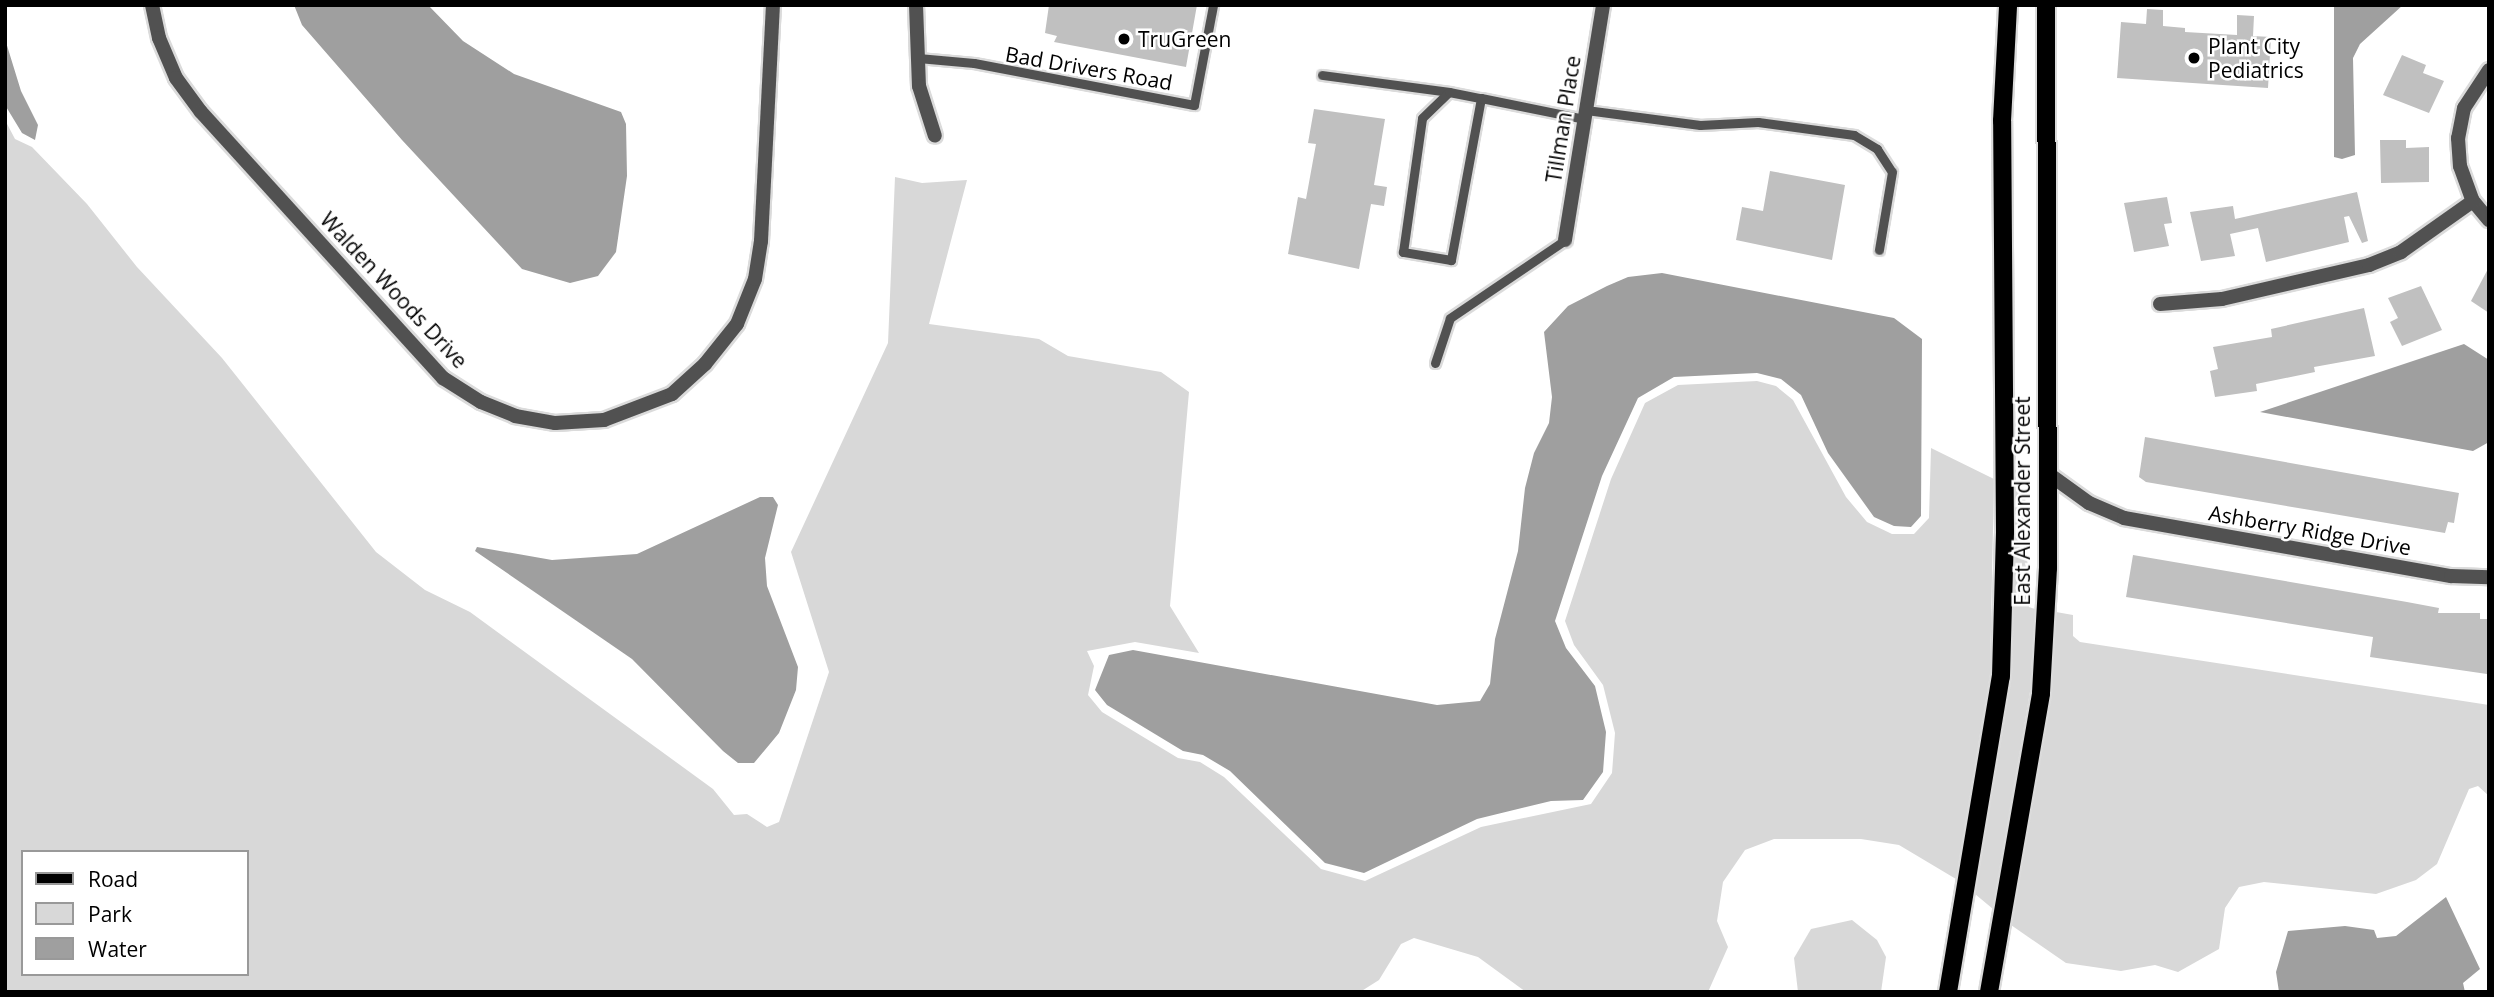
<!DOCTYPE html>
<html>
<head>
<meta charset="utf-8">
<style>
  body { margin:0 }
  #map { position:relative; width:2494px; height:997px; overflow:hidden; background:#fff; font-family:"Open Sans",sans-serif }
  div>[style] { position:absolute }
  .green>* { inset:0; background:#d8d8d8 }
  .water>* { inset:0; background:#9f9f9f }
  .building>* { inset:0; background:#c0c0c0 }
  .roads { filter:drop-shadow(2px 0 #dbdbdb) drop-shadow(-2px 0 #dbdbdb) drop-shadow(0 2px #dbdbdb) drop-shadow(0 -2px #dbdbdb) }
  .service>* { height:9px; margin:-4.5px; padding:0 4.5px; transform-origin:4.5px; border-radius:4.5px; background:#515151 }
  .minor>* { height:14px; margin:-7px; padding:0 7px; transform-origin:7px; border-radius:7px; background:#515151 }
  .primary>* { height:18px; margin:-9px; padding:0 9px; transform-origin:9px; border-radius:9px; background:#000 }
  .dots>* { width:19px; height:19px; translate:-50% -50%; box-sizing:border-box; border:4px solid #fff; border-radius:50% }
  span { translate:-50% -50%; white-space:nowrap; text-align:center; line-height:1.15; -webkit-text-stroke:5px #fff; paint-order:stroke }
  .poi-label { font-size:21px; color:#000 }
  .left { translate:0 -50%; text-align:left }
  .street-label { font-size:21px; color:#000 }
  .frame { position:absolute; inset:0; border:7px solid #000; pointer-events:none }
  .legend { position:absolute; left:21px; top:850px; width:228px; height:126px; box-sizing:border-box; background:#fff; border:2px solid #999; margin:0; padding:9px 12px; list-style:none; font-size:21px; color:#000 }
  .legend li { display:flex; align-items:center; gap:14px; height:35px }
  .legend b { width:35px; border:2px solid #999 }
</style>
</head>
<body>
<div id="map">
  <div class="green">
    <i style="clip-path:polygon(evenodd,5px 120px,15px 139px,32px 147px,87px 204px,137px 267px,222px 358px,376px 552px,425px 590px,470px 612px,713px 789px,734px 815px,747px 814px,767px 827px,779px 822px,829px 672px,791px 552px,888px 343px,895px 177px,922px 183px,967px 180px,929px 324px,1039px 339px,1068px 356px,1161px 372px,1189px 392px,1170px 606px,1199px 653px,1135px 642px,1087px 651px,1094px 666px,1088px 695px,1102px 712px,1178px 758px,1200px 762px,1224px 777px,1321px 869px,1365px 881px,1481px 827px,1591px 804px,1612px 773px,1615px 733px,1603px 685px,1574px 645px,1565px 621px,1611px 479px,1645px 403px,1678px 385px,1757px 381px,1776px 386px,1793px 400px,1846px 497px,1867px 522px,1892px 534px,1914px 534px,1929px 518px,1931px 448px,1994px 479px,1990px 675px,1956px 879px,1899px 845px,1861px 839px,1774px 839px,1745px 850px,1723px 882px,1717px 921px,1728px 947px,1708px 992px,1526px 992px,1478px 957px,1414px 938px,1401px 944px,1379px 980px,1360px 992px,5px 992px,5px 120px,23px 852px,247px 852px,247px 974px,23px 974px,23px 852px)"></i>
    <i style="clip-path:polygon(2015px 486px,2025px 489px,2029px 607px,2035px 609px,2030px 692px,1993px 909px,1975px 894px,2011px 677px)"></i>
    <i style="clip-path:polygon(2056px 612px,2073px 615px,2073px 636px,2080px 642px,2489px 705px,2489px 796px,2478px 786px,2469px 789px,2437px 864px,2416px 880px,2376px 894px,2264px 882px,2239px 887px,2225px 908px,2219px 949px,2178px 972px,2155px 965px,2121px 971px,2066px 963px,2011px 925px,2051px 695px)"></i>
    <i style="clip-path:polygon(1852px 920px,1877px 940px,1886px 957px,1881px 992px,1798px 992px,1794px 958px,1811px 929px)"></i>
  </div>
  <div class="water">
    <i style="clip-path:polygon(294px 5px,428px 5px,463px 41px,514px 74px,621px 112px,626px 124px,627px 176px,616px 252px,598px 276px,570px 283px,522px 269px,402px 140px,302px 25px)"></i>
    <i style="clip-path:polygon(2334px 5px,2403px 5px,2360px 44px,2353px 58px,2355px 155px,2342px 159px,2334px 157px)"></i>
    <i style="clip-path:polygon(5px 39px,21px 91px,38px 125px,35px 140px,22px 133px,5px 105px)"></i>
    <i style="clip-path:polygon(1662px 273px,1894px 318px,1922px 339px,1921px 516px,1911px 527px,1894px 526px,1874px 517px,1828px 453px,1801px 395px,1781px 379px,1757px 373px,1674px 377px,1638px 398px,1602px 476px,1555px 621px,1566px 648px,1595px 686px,1606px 732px,1603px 772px,1583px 800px,1551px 801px,1477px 819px,1364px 873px,1325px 863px,1230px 771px,1203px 755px,1183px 751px,1107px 705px,1095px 690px,1109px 655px,1133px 650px,1437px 705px,1480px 701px,1490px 684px,1495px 639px,1518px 551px,1525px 488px,1534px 453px,1549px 423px,1552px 397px,1544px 332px,1568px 306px,1607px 286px,1628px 277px)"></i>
    <i style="clip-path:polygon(2464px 344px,2489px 360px,2489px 442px,2473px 451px,2260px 412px)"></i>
    <i style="clip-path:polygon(760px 497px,773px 497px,778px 505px,765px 558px,767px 586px,798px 667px,796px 690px,779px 733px,754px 763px,738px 763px,723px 751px,632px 659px,475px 551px,477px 547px,552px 560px,637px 554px)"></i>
    <i style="clip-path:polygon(2446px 897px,2480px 969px,2463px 983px,2465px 992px,2279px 992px,2276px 972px,2288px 931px,2345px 926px,2374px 930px,2377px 938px,2396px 936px)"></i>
  </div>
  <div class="building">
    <i style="clip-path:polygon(1049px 5px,1197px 5px,1186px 67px,1054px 42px,1057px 36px,1045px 33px)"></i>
    <i style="clip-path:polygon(2147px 9px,2163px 10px,2163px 26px,2185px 28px,2185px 32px,2237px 35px,2237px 15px,2254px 16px,2253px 36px,2271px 37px,2268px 88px,2117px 78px,2121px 22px,2146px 24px)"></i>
    <i style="clip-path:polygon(2402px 55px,2426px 65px,2423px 73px,2444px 81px,2429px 113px,2383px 95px)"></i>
    <i style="clip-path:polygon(1314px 109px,1385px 119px,1374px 185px,1387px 187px,1384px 206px,1371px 204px,1359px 269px,1288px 254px,1298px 197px,1306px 199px,1316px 144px,1308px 143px)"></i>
    <i style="clip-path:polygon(2380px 140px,2406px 140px,2406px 148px,2429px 147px,2429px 182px,2381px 183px)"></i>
    <i style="clip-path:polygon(1770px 171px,1845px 185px,1832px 260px,1736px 240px,1742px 207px,1763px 211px)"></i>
    <i style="clip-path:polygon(2357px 192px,2368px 241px,2362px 243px,2349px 216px,2344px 217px,2349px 242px,2266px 262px,2258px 228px,2230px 234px,2235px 256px,2201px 261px,2190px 212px,2233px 206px,2235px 219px)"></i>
    <i style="clip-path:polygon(2167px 197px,2172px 223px,2164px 224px,2169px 246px,2134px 252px,2124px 203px)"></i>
    <i style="clip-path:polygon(2489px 267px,2489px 313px,2471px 301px)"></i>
    <i style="clip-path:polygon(2421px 286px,2442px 330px,2402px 346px,2390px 322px,2398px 318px,2388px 298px)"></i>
    <i style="clip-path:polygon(2364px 308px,2375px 356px,2314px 367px,2315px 372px,2256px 384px,2257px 391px,2215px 397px,2210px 371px,2218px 369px,2213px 347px,2272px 337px,2271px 329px)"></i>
    <i style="clip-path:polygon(2145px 437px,2459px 493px,2454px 523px,2448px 522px,2445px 533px,2146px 482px,2139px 477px)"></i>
    <i style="clip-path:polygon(2133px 555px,2407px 602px,2439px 608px,2438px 613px,2480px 613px,2480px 619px,2489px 619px,2487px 674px,2370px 657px,2373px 637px,2126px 597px)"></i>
  </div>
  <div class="roads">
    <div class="service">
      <i style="left:918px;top:58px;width:56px;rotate:5.1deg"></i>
      <i style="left:974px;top:63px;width:224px;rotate:10.8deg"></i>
      <i style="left:1194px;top:105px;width:102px;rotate:-79.2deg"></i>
      <i style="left:1322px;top:75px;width:128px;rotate:7.6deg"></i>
      <i style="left:1481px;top:98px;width:165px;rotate:100.5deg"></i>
      <i style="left:1451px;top:260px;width:49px;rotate:-170.5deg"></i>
      <i style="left:1403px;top:252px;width:135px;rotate:-81.9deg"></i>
      <i style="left:1422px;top:118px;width:37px;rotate:-44deg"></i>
      <i style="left:1449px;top:92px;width:33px;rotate:11deg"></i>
      <i style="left:1481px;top:98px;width:105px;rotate:11.5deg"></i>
      <i style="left:1586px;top:110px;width:115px;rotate:7.5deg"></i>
      <i style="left:1700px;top:125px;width:58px;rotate:-3deg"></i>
      <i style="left:1758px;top:122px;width:97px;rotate:7.7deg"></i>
      <i style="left:1854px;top:135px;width:27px;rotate:31deg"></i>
      <i style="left:1877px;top:149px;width:27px;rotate:57deg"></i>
      <i style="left:1892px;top:172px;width:79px;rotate:99.5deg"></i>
      <i style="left:1435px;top:363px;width:47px;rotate:-71.6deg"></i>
      <i style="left:1450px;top:318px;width:139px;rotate:-34.1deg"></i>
    </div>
    <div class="minor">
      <i style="left:152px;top:5px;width:34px;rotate:78deg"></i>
      <i style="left:159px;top:38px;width:43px;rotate:67deg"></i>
      <i style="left:176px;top:78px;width:42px;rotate:53.7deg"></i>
      <i style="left:201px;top:112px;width:360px;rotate:47.7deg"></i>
      <i style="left:443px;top:378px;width:45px;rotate:32.3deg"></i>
      <i style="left:481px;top:402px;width:37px;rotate:22deg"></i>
      <i style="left:515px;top:416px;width:41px;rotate:9.9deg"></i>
      <i style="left:555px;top:423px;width:49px;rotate:-3.5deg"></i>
      <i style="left:604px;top:420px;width:73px;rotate:-20.9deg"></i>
      <i style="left:672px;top:394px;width:45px;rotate:-42.3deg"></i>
      <i style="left:705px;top:364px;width:51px;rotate:-51.3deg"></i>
      <i style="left:737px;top:324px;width:48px;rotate:-68.2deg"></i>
      <i style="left:755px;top:279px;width:38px;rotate:-81deg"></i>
      <i style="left:761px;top:241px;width:236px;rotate:-87.1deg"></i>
      <i style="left:916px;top:5px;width:81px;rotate:87.9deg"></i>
      <i style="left:919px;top:86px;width:52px;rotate:72.3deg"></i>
      <i style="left:2489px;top:70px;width:45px;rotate:123.3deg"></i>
      <i style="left:2464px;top:108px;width:31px;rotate:101deg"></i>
      <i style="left:2458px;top:138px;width:28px;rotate:86deg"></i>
      <i style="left:2460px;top:166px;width:37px;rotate:70deg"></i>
      <i style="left:2473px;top:201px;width:25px;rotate:50deg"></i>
      <i style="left:1565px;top:240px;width:238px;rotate:-80.8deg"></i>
      <i style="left:2160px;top:304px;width:62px;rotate:-4.6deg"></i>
      <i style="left:2222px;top:299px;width:151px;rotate:-13deg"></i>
      <i style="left:2369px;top:265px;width:35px;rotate:-22deg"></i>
      <i style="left:2401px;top:252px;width:88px;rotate:-35.3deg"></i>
      <i style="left:2046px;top:472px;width:53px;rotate:35.8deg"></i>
      <i style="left:2089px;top:503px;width:38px;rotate:23deg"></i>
      <i style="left:2124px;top:518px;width:332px;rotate:10.1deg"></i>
      <i style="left:2451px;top:576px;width:38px;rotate:2deg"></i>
    </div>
    <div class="primary">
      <i style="left:1948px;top:992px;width:320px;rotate:-80.5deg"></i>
      <i style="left:2001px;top:676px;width:144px;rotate:-88.4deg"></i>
      <i style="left:2005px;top:532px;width:411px;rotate:-90.4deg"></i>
      <i style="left:2002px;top:121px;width:116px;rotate:-87deg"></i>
      <i style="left:1989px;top:992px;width:303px;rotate:-80.1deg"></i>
      <i style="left:2041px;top:693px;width:125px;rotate:-86.8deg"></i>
      <i style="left:2048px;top:568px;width:563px;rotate:-90.2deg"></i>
    </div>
  </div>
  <div class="dots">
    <i style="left:1124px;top:39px;background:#000"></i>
    <i style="left:2194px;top:58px;background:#000"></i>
  </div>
  <div class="poi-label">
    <span class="left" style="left:1138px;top:39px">TruGreen</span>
    <span class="left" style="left:2208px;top:58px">Plant City<br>Pediatrics</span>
  </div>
  <div class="street-label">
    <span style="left:1089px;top:68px;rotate:10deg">Bad Drivers Road</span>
    <span style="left:1563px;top:119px;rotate:-81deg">Tillman Place</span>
    <span style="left:394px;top:290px;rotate:47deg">Walden Woods Drive</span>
    <span style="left:2022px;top:501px;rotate:-90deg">East Alexander Street</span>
    <span style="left:2310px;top:530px;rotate:10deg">Ashberry Ridge Drive</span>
  </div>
  <div class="frame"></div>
  <ul class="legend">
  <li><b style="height:9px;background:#000"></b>Road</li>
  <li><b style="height:19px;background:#d8d8d8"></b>Park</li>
  <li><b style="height:19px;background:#9f9f9f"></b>Water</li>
  </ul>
</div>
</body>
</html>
